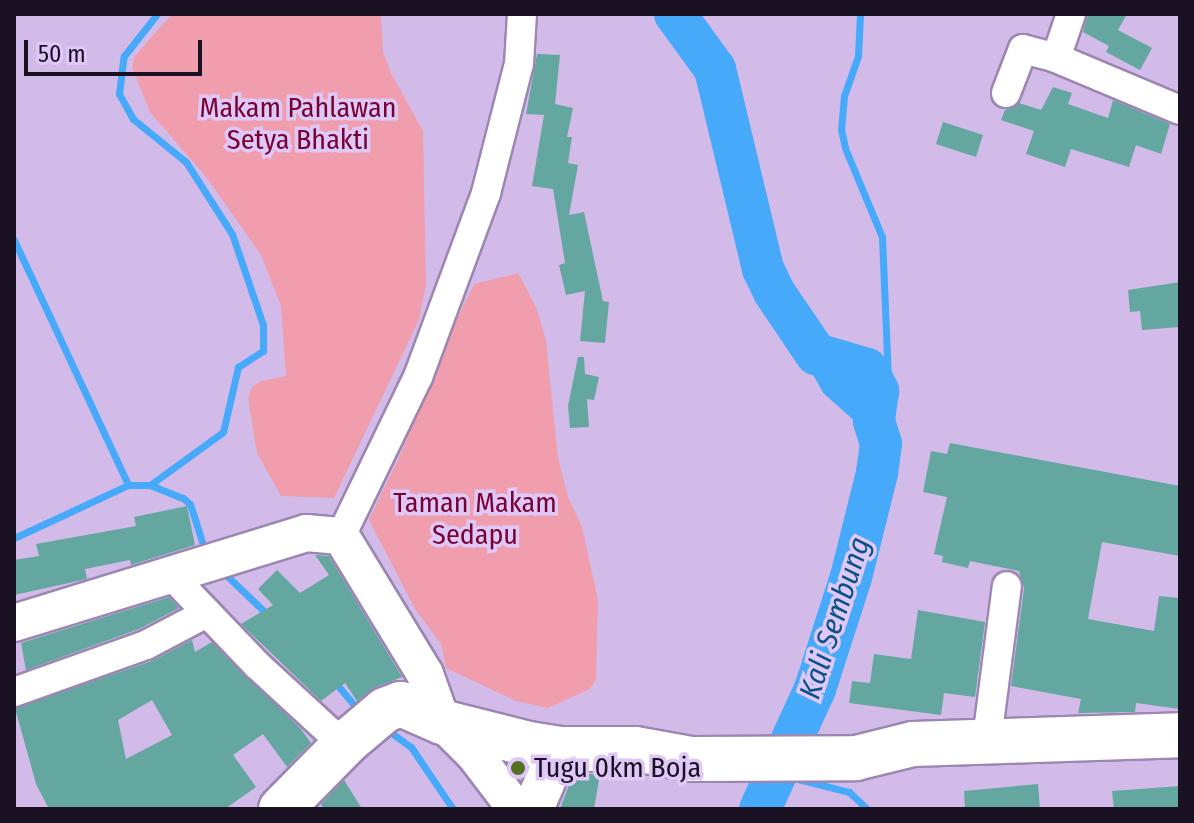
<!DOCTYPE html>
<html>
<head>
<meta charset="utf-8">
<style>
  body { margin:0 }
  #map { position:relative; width:1194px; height:823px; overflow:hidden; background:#d2bbe9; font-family:"Fira Sans Condensed",sans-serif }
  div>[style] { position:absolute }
  .green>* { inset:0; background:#f09eae }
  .stream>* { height:7px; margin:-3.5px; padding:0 3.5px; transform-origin:3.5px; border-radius:3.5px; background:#47a9fa }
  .canal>* { height:26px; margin:-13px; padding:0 13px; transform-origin:13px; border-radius:13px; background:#47a9fa }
  .river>* { height:42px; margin:-21px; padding:0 21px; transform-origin:21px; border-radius:21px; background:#47a9fa }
  .building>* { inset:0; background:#64a7a0 }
  .roads { filter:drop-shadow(2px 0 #9c86b2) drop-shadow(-2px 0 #9c86b2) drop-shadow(0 2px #9c86b2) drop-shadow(0 -2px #9c86b2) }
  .minor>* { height:28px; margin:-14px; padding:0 14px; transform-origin:14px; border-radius:14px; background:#fff }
  .tertiary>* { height:36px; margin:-18px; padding:0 18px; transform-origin:18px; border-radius:18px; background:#fff }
  .secondary>* { height:40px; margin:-20px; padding:0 20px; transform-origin:20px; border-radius:20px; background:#fff }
  .primary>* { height:44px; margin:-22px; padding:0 22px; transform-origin:22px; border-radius:22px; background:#fff }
  .dots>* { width:22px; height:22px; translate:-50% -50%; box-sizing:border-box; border:4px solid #dfc8f7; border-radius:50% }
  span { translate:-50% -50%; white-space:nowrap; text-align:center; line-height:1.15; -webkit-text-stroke:7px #dfc8f7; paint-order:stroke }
  .park-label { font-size:28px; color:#760231 }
  .poi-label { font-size:28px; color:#1a1222 }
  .left { translate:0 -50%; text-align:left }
  .water-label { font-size:30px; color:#095387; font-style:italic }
  .frame { position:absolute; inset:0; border:16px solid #1a1222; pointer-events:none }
  .scale { position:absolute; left:24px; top:40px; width:178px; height:36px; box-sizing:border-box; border:4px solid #1a1222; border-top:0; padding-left:10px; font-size:24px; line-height:28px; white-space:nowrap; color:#1a1222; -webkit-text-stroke:6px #dfc8f7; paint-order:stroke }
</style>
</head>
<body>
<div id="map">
  <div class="green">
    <i style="clip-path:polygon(172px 14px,381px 14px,383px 52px,391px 73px,423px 131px,426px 285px,419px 320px,334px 498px,281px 496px,257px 453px,248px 398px,252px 387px,261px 381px,286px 376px,281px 306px,261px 255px,207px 178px,150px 112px,132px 67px,135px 56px)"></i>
    <i style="clip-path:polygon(518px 273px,536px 307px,546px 340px,558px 458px,568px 497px,582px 527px,598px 600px,596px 679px,590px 689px,548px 708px,516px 701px,446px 668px,441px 644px,415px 609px,369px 520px,402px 451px,429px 377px,474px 284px)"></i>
  </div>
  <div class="stream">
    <i style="left:860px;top:14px;width:42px;rotate:92.7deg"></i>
    <i style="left:858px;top:56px;width:42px;rotate:109.3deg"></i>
    <i style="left:844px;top:96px;width:33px;rotate:95deg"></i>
    <i style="left:841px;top:129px;width:19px;rotate:78deg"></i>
    <i style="left:845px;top:148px;width:96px;rotate:67.4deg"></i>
    <i style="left:882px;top:237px;width:144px;rotate:87.6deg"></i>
    <i style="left:888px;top:381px;width:14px;rotate:135deg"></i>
    <i style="left:14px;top:240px;width:270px;rotate:65deg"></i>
    <i style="left:150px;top:485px;width:90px;rotate:-36deg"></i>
    <i style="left:223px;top:432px;width:67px;rotate:-77deg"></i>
    <i style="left:238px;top:367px;width:30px;rotate:-33deg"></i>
    <i style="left:263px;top:351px;width:26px;rotate:-90deg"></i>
    <i style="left:263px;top:325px;width:96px;rotate:-108.8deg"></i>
    <i style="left:232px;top:234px;width:85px;rotate:-122.6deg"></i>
    <i style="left:186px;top:162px;width:68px;rotate:-140.9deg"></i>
    <i style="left:133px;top:119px;width:29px;rotate:-119deg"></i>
    <i style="left:119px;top:94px;width:38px;rotate:-83deg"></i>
    <i style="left:124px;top:56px;width:53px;rotate:-51.8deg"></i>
    <i style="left:14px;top:538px;width:126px;rotate:-24.9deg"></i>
    <i style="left:128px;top:485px;width:22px"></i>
    <i style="left:150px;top:485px;width:35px;rotate:22deg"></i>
    <i style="left:183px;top:498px;width:9px;rotate:41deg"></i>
    <i style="left:190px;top:504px;width:52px;rotate:72.3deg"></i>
    <i style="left:223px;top:572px;width:64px;rotate:43.7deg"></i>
    <i style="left:334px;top:681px;width:39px;rotate:50deg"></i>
    <i style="left:386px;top:729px;width:31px;rotate:36deg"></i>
    <i style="left:411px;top:747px;width:75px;rotate:55.9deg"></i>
    <i style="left:798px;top:779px;width:53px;rotate:14.3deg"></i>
    <i style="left:849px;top:792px;width:25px;rotate:43deg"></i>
  </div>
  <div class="canal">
    <i style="left:816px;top:354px;width:36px;rotate:60deg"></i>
    <i style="left:834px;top:385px;width:54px;rotate:42deg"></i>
  </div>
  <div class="river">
    <i style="left:675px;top:14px;width:68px;rotate:54deg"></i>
    <i style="left:715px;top:69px;width:206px;rotate:76.5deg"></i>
    <i style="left:763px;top:269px;width:25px;rotate:64deg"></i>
    <i style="left:774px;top:292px;width:75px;rotate:55.9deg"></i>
    <i style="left:816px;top:354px;width:53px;rotate:16.4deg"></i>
    <i style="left:867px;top:369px;width:25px;rotate:63deg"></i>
    <i style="left:878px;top:391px;width:30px;rotate:98deg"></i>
    <i style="left:874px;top:421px;width:24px;rotate:73deg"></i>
    <i style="left:881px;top:444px;width:29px;rotate:98deg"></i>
    <i style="left:877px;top:473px;width:107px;rotate:104deg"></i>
    <i style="left:851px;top:577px;width:118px;rotate:107.8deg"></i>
    <i style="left:815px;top:689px;width:132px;rotate:114.6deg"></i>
  </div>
  <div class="building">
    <i style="clip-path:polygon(1088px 14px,1127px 14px,1118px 30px,1152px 48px,1140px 70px,1106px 52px,1109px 46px,1083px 32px)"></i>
    <i style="clip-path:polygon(537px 54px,560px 55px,555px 104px,573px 108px,567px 137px,572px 137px,568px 163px,578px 165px,569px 215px,584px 212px,603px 301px,609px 302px,605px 343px,580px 341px,585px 291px,566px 295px,559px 265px,565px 263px,553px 189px,532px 186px,544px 115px,526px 114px)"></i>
    <i style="clip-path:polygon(1053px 87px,1072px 93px,1068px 104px,1108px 118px,1113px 100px,1170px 124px,1161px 154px,1136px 145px,1129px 167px,1071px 149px,1065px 167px,1026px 154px,1034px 131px,1001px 120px,1005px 110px,1019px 103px,1041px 110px)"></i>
    <i style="clip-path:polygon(943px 122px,983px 135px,976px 157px,936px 144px)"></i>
    <i style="clip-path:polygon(1180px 282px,1180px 327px,1142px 330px,1140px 311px,1130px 312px,1128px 290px)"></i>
    <i style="clip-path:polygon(578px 357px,584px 357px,585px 374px,599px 377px,594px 400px,587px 399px,589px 427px,570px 428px,568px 406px)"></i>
    <i style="clip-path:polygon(950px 443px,1180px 486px,1180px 556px,1102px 542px,1088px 619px,1154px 631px,1159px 596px,1180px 598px,1180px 709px,1136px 703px,1135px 712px,1078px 713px,1081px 699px,1011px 686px,1024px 588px,1019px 571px,970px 561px,968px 568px,942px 562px,943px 556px,934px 554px,947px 497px,923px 492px,931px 451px,947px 454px)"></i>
    <i style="clip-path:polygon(187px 506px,195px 545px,131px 565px,130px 560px,85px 569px,87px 579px,14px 595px,14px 560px,39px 556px,36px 544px,136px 526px,134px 517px)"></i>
    <i style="clip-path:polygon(315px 555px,329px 556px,402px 677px,376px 687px,357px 701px,345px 683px,321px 701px,241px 624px,273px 605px,258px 589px,277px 570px,300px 593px,329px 575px)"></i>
    <i style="clip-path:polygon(169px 597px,179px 608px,139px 629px,26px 670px,21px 643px)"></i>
    <i style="clip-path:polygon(918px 610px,985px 622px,975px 697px,944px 693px,941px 715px,849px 703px,852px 681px,870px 683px,874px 654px,911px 659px)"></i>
    <i style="clip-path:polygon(evenodd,192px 640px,195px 652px,212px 642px,300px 728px,311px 743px,287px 767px,263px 734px,233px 755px,256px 787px,225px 809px,49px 809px,36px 784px,15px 708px,152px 661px,192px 640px,152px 700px,172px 735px,126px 759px,118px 720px,152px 700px)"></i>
    <i style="clip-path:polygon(573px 774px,600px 774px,594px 809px,560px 809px)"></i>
    <i style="clip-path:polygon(344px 780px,362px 809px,324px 809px,321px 804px)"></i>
    <i style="clip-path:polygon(1038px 784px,1040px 809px,965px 809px,964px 791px)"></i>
    <i style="clip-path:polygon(1180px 786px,1180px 809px,1114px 809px,1112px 791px)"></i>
  </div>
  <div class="roads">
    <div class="minor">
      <i style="left:1056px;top:58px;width:46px;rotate:-71.2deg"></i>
      <i style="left:1006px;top:93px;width:47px;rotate:-68.9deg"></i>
      <i style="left:1023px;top:49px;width:34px;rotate:15deg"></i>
      <i style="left:1056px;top:58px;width:134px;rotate:22.8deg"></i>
      <i style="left:341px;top:536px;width:177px;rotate:-64.2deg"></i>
      <i style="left:418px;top:377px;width:196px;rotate:-69.7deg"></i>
      <i style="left:486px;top:193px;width:133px;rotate:-75.7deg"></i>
      <i style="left:519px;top:64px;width:50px;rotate:-86.6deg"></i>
      <i style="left:171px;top:575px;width:124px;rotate:46.3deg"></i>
      <i style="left:257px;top:665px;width:118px;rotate:42.6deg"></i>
      <i style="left:14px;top:692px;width:140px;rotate:-19.6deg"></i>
      <i style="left:146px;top:645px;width:69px;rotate:-27.7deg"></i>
      <i style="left:987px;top:739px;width:154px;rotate:-82.6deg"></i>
    </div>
    <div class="tertiary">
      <i style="left:14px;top:623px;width:306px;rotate:-17.1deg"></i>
      <i style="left:306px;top:533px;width:35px;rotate:5deg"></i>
      <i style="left:341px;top:536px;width:162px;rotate:58.7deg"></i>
      <i style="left:425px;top:674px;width:51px;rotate:70.5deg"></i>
      <i style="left:442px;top:722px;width:47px;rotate:45deg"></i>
      <i style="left:475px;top:755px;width:68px;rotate:52.8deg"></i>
    </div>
    <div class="secondary">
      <i style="left:533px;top:809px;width:65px;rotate:-66.6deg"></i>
    </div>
    <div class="primary">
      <i style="left:281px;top:809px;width:94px;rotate:-45.4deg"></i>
      <i style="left:347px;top:742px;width:50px;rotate:-40.1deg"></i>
      <i style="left:385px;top:710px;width:17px;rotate:-21deg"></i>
      <i style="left:401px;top:704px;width:45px;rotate:23.7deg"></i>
      <i style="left:442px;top:722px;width:90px;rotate:14.2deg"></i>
      <i style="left:529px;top:744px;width:30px;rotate:9deg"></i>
      <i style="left:559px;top:749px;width:76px"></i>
      <i style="left:635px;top:749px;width:58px;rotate:10deg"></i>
      <i style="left:692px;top:759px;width:164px;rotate:-0.3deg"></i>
      <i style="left:856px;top:758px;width:59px;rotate:-13.8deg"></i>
      <i style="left:913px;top:744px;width:267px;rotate:-1.9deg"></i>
    </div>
  </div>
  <div class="dots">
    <i style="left:518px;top:768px;background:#547023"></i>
  </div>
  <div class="park-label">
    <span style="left:298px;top:124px">Makam Pahlawan<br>Setya Bhakti</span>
    <span style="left:475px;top:519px">Taman Makam<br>Sedapu</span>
  </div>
  <div class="poi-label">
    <span class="left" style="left:534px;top:768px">Tugu 0km Boja</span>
  </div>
  <div class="water-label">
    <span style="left:835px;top:618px;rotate:-72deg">Kali Sembung</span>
  </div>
  <div class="frame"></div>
  <div class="scale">50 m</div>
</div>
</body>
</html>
